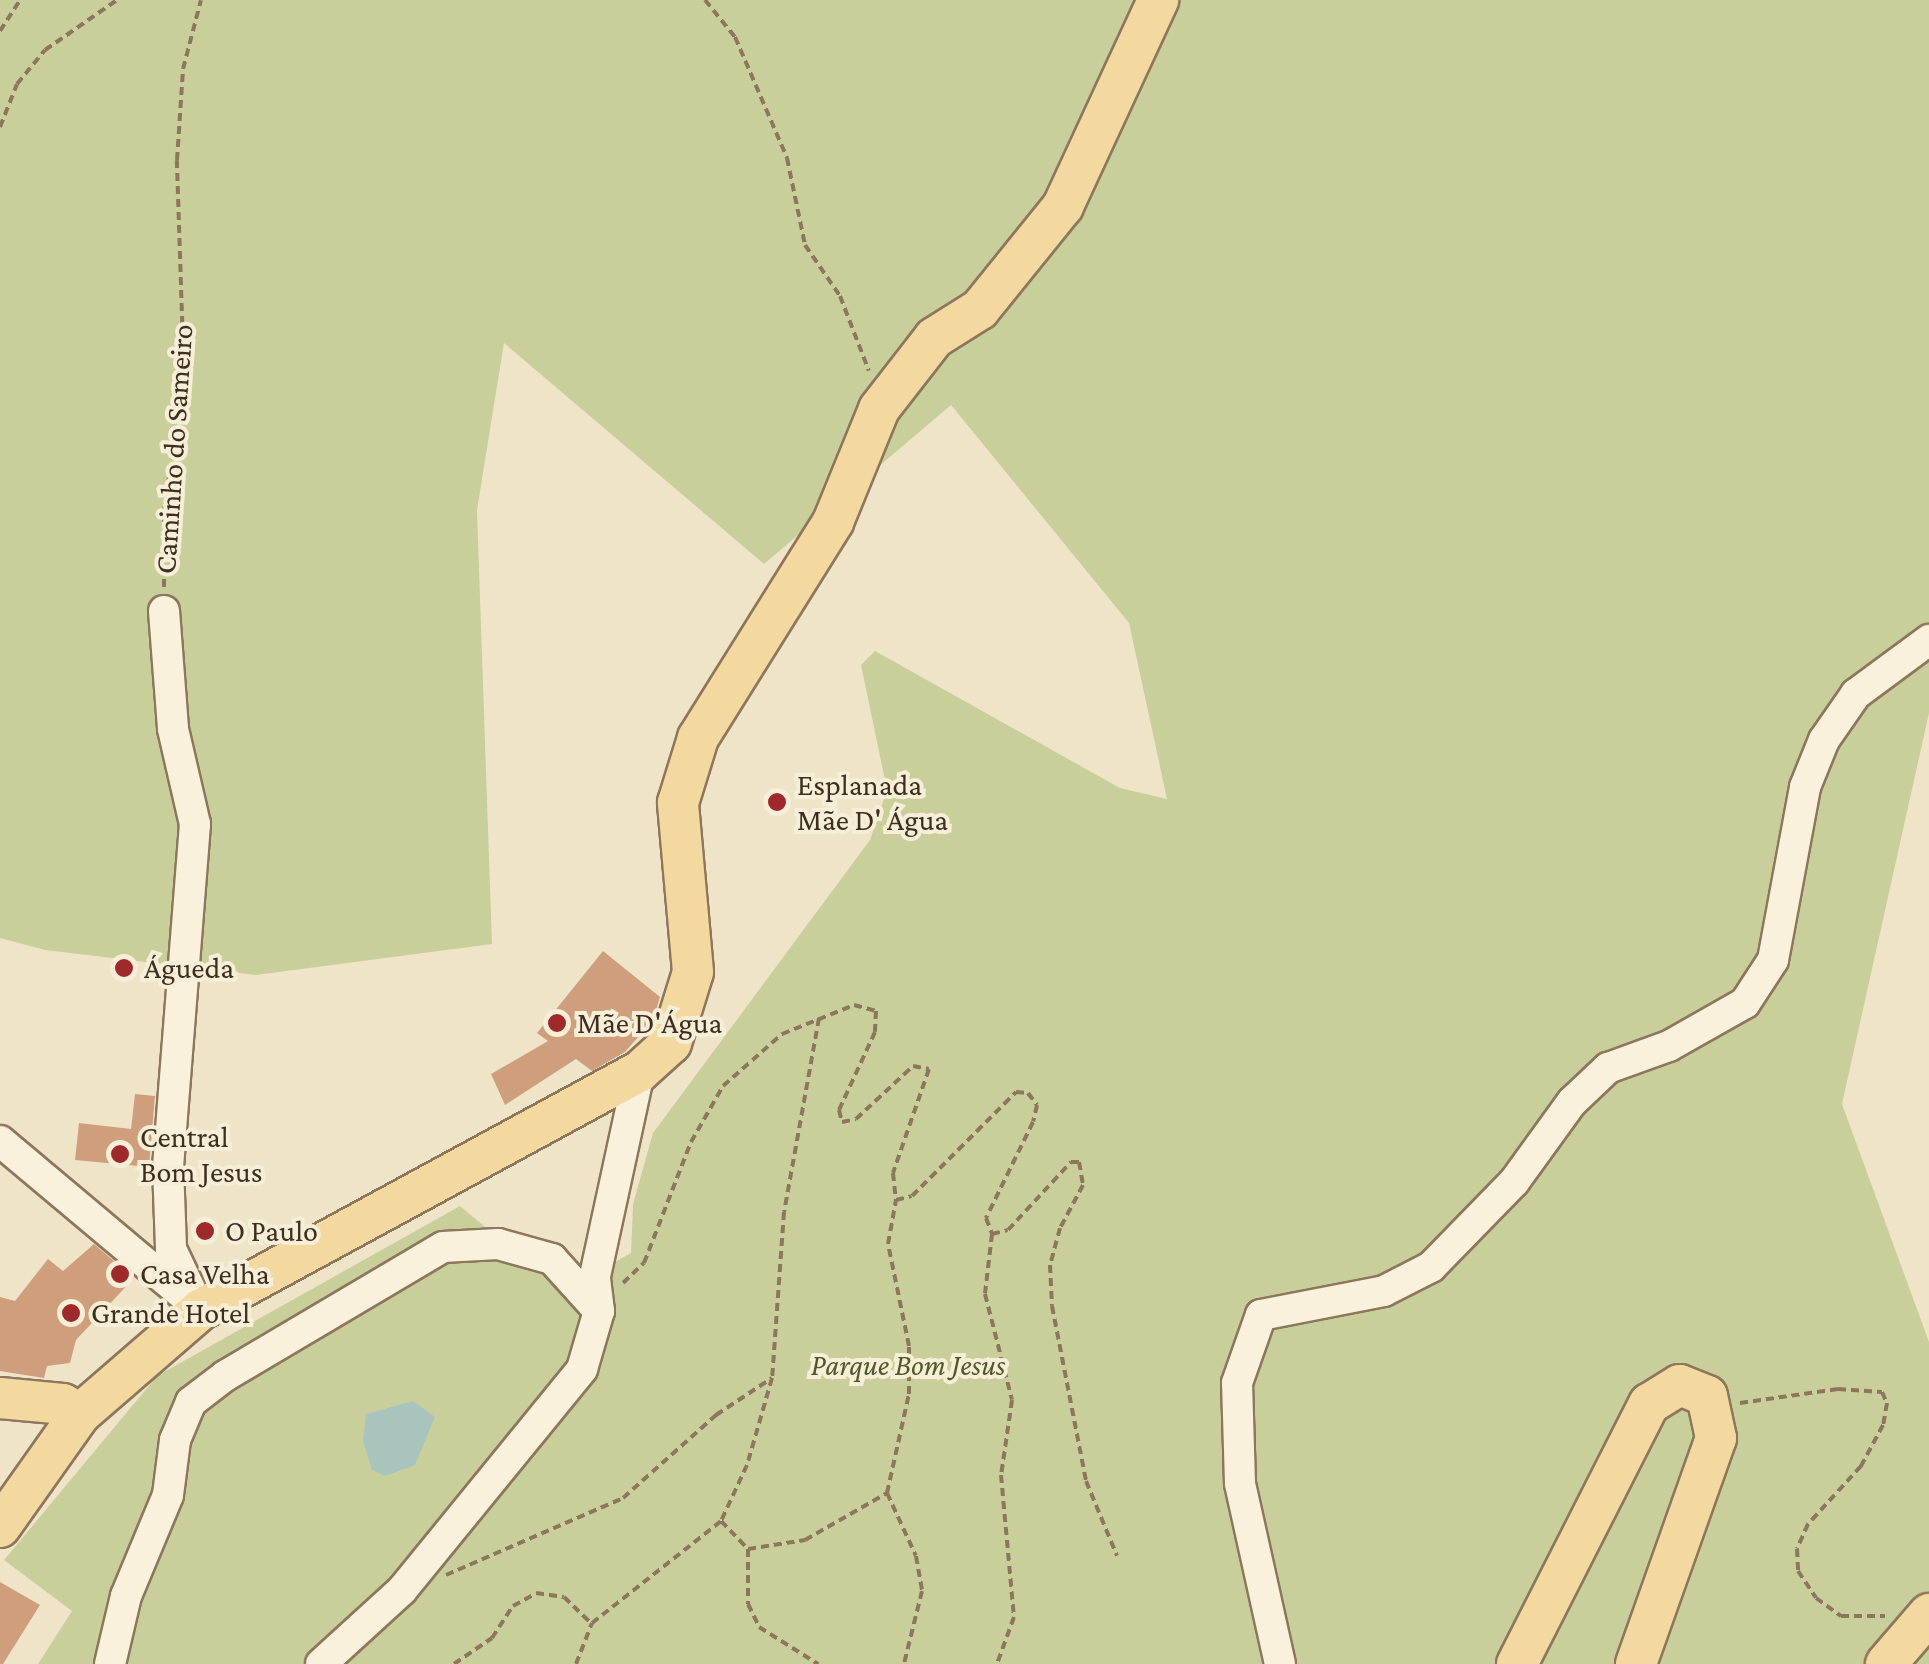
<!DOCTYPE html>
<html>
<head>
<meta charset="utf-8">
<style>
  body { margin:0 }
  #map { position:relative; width:1929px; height:1664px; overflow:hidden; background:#f0e4c8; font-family:"Crimson Pro",serif }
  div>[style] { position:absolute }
  .green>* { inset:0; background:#c9cf9b }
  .water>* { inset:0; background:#a9c4bc }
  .building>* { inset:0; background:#cf9f7d }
  .path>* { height:4px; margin-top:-2px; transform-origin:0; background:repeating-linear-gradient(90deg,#8d765c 0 8px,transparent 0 13px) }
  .roads { filter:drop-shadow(2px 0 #8d765c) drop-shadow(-2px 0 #8d765c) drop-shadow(0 2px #8d765c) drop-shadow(0 -2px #8d765c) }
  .minor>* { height:30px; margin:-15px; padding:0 15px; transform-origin:15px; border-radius:15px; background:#faf1dc }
  .major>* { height:40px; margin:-20px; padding:0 20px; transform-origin:20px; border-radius:20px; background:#f3d9a0 }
  .dots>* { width:28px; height:28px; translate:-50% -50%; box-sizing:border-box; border:5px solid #f7eed8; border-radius:50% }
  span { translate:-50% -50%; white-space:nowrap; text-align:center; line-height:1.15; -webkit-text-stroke:8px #f7eed8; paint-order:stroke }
  .street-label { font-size:30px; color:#3d2e20 }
  .poi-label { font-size:30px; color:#3d2e20 }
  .left { translate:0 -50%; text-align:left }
  .park-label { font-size:30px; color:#4d5a26; font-style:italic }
</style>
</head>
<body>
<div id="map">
  <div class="green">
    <i style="clip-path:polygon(0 0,1929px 0,1929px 713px,1842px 1104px,1929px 1342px,1929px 1664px,38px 1664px,72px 1611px,4px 1560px,157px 1376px,460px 1206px,562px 1291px,631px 1253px,633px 1204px,653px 1133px,870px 840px,887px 790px,861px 665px,875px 651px,1120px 788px,1167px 799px,1129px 623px,951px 405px,764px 564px,504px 343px,477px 510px,492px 944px,256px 975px,45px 950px,0 938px)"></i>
  </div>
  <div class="water">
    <i style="clip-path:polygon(413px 1401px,435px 1417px,415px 1465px,385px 1476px,372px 1470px,363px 1441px,366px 1414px)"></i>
  </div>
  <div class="building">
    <i style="clip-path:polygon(603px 951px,660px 997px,653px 1020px,625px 1052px,592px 1071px,576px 1059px,505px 1105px,491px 1074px,548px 1041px,537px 1033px)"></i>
    <i style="clip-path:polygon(135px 1094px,155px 1096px,149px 1167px,75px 1160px,79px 1123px,131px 1129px)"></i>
    <i style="clip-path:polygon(94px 1244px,134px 1278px,76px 1340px,70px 1363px,47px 1366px,44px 1378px,0 1371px,0 1297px,15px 1301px,48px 1259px,63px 1271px)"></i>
    <i style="clip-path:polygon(0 1582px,40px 1605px,3px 1664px,0 1664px)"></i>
  </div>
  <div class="path">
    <i style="left:705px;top:0;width:48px;rotate:51deg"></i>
    <i style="left:735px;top:37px;width:132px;rotate:66.7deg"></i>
    <i style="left:787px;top:158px;width:89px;rotate:78.3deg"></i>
    <i style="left:805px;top:245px;width:62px;rotate:55.5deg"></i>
    <i style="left:840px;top:296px;width:80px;rotate:68.9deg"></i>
    <i style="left:0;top:31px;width:37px;rotate:-57deg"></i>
    <i style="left:0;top:127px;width:46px;rotate:-68.4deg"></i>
    <i style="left:17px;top:84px;width:44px;rotate:-50.5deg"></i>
    <i style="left:45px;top:50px;width:88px;rotate:-34.8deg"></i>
    <i style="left:164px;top:587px;width:76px;rotate:-90deg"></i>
    <i style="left:164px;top:511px;width:136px;rotate:-81.6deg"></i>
    <i style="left:184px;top:376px;width:216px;rotate:-91.9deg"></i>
    <i style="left:177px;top:160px;width:91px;rotate:-86.2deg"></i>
    <i style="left:183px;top:69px;width:71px;rotate:-75.4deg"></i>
    <i style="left:819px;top:1018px;width:197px;rotate:100.2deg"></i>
    <i style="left:784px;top:1212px;width:166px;rotate:94.1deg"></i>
    <i style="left:772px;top:1378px;width:91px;rotate:106deg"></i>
    <i style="left:747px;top:1465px;width:62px;rotate:114.9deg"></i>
    <i style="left:721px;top:1521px;width:39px;rotate:46deg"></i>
    <i style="left:748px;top:1549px;width:58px;rotate:-9deg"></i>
    <i style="left:805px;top:1540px;width:95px;rotate:-29.8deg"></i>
    <i style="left:887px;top:1493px;width:101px;rotate:-77.5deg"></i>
    <i style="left:909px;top:1394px;width:48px;rotate:-90deg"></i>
    <i style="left:909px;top:1346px;width:104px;rotate:-101.6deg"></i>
    <i style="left:888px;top:1244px;width:45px;rotate:-79.7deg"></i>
    <i style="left:992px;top:1234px;width:60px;rotate:96.7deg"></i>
    <i style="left:985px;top:1294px;width:109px;rotate:75.7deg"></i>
    <i style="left:1012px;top:1400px;width:76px;rotate:98.3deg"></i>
    <i style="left:1001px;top:1475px;width:143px;rotate:84.8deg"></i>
    <i style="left:1014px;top:1617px;width:50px;rotate:109.9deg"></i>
    <i style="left:623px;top:1283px;width:29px;rotate:-44deg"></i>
    <i style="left:644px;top:1263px;width:130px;rotate:-68.8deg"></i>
    <i style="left:691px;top:1142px;width:64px;rotate:-60.3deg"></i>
    <i style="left:723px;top:1086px;width:79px;rotate:-41.4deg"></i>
    <i style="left:782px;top:1034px;width:78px;rotate:-21.9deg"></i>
    <i style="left:854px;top:1005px;width:23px;rotate:15deg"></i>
    <i style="left:876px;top:1011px;width:21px;rotate:93deg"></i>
    <i style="left:875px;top:1032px;width:86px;rotate:114.8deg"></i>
    <i style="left:839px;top:1110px;width:12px;rotate:76deg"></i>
    <i style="left:842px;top:1122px;width:14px;rotate:-12deg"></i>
    <i style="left:856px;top:1119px;width:78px;rotate:-42.9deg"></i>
    <i style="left:913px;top:1066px;width:16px;rotate:11deg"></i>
    <i style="left:929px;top:1069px;width:110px;rotate:109.1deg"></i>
    <i style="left:893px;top:1173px;width:27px;rotate:84deg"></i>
    <i style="left:896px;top:1200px;width:16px;rotate:-14deg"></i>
    <i style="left:912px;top:1196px;width:147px;rotate:-45deg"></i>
    <i style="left:1016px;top:1092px;width:12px;rotate:5deg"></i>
    <i style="left:1028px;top:1093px;width:15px;rotate:53deg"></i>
    <i style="left:1037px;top:1105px;width:17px;rotate:103deg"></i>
    <i style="left:1033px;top:1122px;width:107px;rotate:116.1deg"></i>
    <i style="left:986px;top:1218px;width:17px;rotate:69deg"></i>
    <i style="left:992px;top:1234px;width:16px;rotate:-14deg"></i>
    <i style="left:1008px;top:1230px;width:93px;rotate:-47.2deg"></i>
    <i style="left:1071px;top:1162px;width:8px"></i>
    <i style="left:1079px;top:1162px;width:23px;rotate:80deg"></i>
    <i style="left:1083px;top:1185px;width:49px;rotate:118.1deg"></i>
    <i style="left:1060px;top:1228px;width:38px;rotate:105deg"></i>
    <i style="left:1050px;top:1265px;width:41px;rotate:87.2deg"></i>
    <i style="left:1052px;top:1306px;width:178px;rotate:79deg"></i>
    <i style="left:1086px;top:1481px;width:81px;rotate:67.5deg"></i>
    <i style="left:1740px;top:1403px;width:99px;rotate:-8.1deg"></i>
    <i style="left:1838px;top:1389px;width:44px;rotate:3.9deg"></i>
    <i style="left:1882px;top:1392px;width:12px;rotate:66deg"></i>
    <i style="left:1887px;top:1403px;width:22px;rotate:100deg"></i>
    <i style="left:1883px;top:1425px;width:47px;rotate:118.2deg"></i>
    <i style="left:1861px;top:1466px;width:79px;rotate:132.4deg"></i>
    <i style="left:1808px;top:1524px;width:27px;rotate:114deg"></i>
    <i style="left:1797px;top:1549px;width:22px;rotate:87deg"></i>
    <i style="left:1798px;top:1571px;width:32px;rotate:56deg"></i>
    <i style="left:1816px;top:1598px;width:31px;rotate:36deg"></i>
    <i style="left:1841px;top:1616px;width:44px"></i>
    <i style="left:887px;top:1493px;width:69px;rotate:65.3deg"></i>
    <i style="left:916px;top:1556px;width:36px;rotate:80deg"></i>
    <i style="left:922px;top:1591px;width:75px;rotate:103.9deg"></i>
    <i style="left:748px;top:1549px;width:55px;rotate:90deg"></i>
    <i style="left:748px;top:1604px;width:25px;rotate:64deg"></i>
    <i style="left:759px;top:1627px;width:70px;rotate:32.1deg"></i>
    <i style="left:446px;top:1575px;width:193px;rotate:-23.5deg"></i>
    <i style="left:623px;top:1498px;width:125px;rotate:-41.7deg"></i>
    <i style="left:716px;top:1415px;width:67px;rotate:-33.5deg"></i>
    <i style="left:454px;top:1664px;width:46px;rotate:-34.4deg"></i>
    <i style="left:492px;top:1638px;width:38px;rotate:-57deg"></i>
    <i style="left:513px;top:1606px;width:26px;rotate:-29deg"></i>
    <i style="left:536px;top:1593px;width:28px;rotate:8deg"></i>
    <i style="left:564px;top:1597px;width:36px;rotate:44deg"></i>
    <i style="left:576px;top:1664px;width:44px;rotate:-68.7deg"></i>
    <i style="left:592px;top:1623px;width:164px;rotate:-38.3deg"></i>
  </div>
  <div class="roads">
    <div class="minor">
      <i style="left:164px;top:611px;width:118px;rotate:85.6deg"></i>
      <i style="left:173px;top:729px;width:98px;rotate:77deg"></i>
      <i style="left:195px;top:824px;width:343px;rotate:94.5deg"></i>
      <i style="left:168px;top:1166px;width:83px;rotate:87.9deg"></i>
      <i style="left:171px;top:1249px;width:68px;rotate:64.6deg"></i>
      <i style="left:0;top:1141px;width:249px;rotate:40deg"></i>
      <i style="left:110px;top:1664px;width:70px;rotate:-76.8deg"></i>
      <i style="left:126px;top:1596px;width:109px;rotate:-67.4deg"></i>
      <i style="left:168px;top:1495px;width:55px;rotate:-82.7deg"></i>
      <i style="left:175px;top:1440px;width:41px;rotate:-67.2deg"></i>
      <i style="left:191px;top:1402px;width:43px;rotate:-37.4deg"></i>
      <i style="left:225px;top:1376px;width:253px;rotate:-30.6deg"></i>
      <i style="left:443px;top:1247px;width:55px;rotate:-3.1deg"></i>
      <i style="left:498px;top:1244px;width:56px;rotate:15.5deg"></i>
      <i style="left:552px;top:1259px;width:70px;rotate:47.9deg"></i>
      <i style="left:321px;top:1664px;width:110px;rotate:-42.4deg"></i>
      <i style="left:402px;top:1590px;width:285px;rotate:-50.8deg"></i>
      <i style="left:582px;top:1369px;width:60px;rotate:-73.7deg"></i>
      <i style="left:599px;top:1311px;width:35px;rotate:-97deg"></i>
      <i style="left:595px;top:1276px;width:209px;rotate:-77.8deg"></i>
      <i style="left:1280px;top:1664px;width:185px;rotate:-102.5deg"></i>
      <i style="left:1240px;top:1483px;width:100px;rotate:-91.7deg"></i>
      <i style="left:1237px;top:1383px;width:72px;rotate:-70.6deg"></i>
      <i style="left:1261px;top:1315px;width:125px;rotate:-11deg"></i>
      <i style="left:1384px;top:1291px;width:53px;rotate:-27.1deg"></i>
      <i style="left:1431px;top:1267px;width:119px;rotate:-45.7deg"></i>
      <i style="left:1514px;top:1182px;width:99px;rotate:-54.1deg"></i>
      <i style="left:1572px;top:1102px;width:50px;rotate:-43.4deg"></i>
      <i style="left:1608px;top:1068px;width:65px;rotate:-19.8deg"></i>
      <i style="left:1669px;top:1046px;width:87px;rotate:-29.5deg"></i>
      <i style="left:1745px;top:1003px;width:51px;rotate:-56.9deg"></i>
      <i style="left:1773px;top:960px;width:176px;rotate:-79.5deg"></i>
      <i style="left:1805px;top:787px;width:51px;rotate:-68deg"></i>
      <i style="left:1824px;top:740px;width:56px;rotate:-55.2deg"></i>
      <i style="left:1856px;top:694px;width:91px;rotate:-36.5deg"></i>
    </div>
    <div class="major">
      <i style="left:0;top:1398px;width:63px;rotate:5.4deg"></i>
      <i style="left:63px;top:1404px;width:20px;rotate:30deg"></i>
      <i style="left:0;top:1527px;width:138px;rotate:-54.7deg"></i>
      <i style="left:80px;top:1414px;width:159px;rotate:-40.9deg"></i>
      <i style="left:200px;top:1310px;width:499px;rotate:-28.5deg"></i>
      <i style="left:639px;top:1072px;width:43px;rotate:-42.2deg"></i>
      <i style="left:671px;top:1043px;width:74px;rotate:-72.8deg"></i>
      <i style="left:693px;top:972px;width:170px;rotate:-95.1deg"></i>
      <i style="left:678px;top:803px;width:68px;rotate:-72.9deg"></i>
      <i style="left:698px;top:738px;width:255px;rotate:-58deg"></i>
      <i style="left:833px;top:522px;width:122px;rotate:-67.8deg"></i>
      <i style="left:879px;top:409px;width:90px;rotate:-52.2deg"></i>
      <i style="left:934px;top:338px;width:54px;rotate:-32.2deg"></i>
      <i style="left:980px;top:309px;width:132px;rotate:-51.1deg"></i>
      <i style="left:1063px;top:206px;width:227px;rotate:-65.2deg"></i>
      <i style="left:1517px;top:1664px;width:292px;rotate:-63.1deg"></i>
      <i style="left:1649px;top:1404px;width:36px;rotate:-32deg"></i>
      <i style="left:1680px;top:1385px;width:29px;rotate:22deg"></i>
      <i style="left:1707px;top:1396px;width:43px;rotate:77.9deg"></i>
      <i style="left:1716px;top:1438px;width:240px;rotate:109.5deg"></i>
      <i style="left:1886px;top:1664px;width:66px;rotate:-49.3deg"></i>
    </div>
  </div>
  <div class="dots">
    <i style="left:777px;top:802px;background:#9e2a2b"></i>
    <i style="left:124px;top:968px;background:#9e2a2b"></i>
    <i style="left:557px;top:1023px;background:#9e2a2b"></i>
    <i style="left:120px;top:1154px;background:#9e2a2b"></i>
    <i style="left:205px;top:1231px;background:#9e2a2b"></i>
    <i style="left:120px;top:1274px;background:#9e2a2b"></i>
    <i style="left:71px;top:1313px;background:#9e2a2b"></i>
  </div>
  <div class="street-label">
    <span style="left:174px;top:449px;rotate:-86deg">Caminho do Sameiro</span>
  </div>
  <div class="poi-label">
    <span class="left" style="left:797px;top:802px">Esplanada<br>Mãe D' Água</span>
    <span class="left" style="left:144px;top:968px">Águeda</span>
    <span class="left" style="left:577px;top:1023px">Mãe D'Água</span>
    <span class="left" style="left:140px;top:1154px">Central<br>Bom Jesus</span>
    <span class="left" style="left:225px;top:1231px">O Paulo</span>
    <span class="left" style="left:140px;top:1274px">Casa Velha</span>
    <span class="left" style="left:91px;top:1313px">Grande Hotel</span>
  </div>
  <div class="park-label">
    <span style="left:908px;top:1365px">Parque Bom Jesus</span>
  </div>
</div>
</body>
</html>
